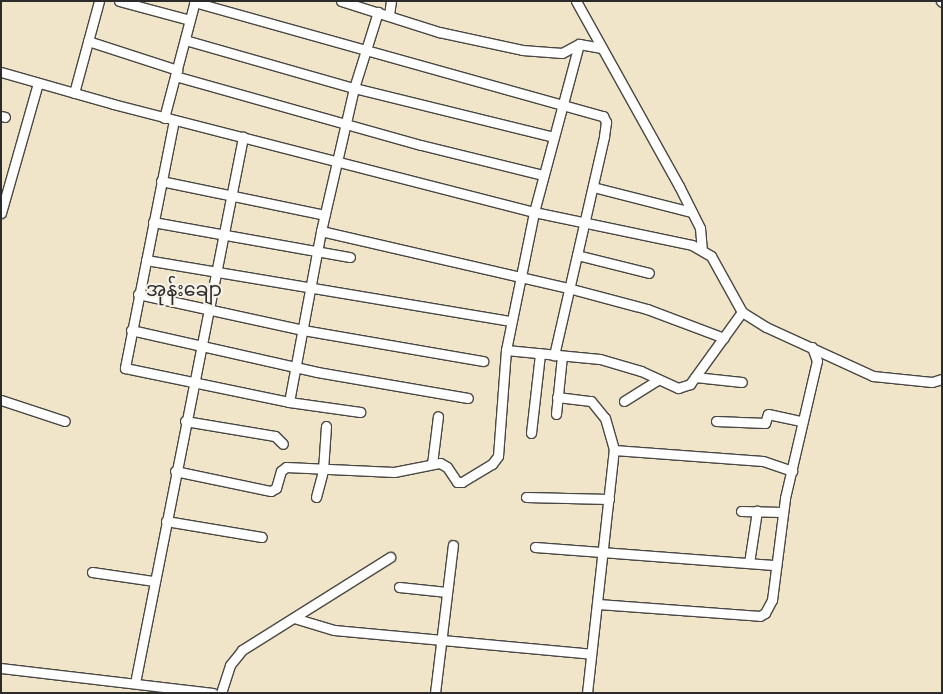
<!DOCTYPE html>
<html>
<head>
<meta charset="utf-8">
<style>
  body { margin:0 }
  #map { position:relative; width:943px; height:694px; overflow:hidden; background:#f0e4c9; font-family:"Comic Neue","Noto Sans Myanmar",sans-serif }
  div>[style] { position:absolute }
  .roads { filter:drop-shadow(1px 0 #494743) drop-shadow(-1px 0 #494743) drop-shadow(0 1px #494743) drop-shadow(0 -1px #494743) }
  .minor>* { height:9px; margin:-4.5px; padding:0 4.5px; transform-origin:4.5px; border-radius:4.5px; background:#fff }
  span { translate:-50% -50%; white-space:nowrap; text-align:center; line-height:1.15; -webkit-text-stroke:4px #f7f3e8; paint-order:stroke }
  .quarter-label { font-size:19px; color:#2b2b2b }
  .frame { position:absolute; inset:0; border:2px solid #2b2b2b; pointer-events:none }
</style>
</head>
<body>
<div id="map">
  <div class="roads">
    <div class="minor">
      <i style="left:119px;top:1px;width:73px;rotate:15deg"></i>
      <i style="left:341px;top:1px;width:103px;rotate:17.6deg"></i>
      <i style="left:439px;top:32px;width:85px;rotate:12.2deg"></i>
      <i style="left:522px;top:50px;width:40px;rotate:4.3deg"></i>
      <i style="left:562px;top:53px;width:19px;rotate:-28deg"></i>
      <i style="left:579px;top:44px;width:23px;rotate:10deg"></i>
      <i style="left:576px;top:1px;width:212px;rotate:60.9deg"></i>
      <i style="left:679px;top:186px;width:47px;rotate:63.4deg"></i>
      <i style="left:700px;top:228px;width:21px;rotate:85deg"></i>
      <i style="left:941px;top:1px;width:1px;rotate:45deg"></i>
      <i style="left:194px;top:2px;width:425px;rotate:15.6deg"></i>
      <i style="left:603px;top:116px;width:7px;rotate:63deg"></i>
      <i style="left:606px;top:122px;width:15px;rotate:98deg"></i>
      <i style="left:604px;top:137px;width:224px;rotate:102.9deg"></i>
      <i style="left:389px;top:15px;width:14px;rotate:-82deg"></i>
      <i style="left:185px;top:40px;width:176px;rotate:15.9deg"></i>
      <i style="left:354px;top:88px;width:205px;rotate:13.8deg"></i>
      <i style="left:88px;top:41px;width:94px;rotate:18deg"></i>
      <i style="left:1px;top:72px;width:116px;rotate:15.9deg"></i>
      <i style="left:113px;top:104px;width:435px;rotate:14.4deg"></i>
      <i style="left:534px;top:212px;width:161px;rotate:11.8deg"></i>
      <i style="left:692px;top:245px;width:22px;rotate:30deg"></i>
      <i style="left:711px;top:256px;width:64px;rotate:61deg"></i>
      <i style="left:742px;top:312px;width:28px;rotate:32deg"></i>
      <i style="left:766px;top:327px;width:118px;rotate:24.6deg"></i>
      <i style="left:873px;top:376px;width:59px;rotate:5.8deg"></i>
      <i style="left:932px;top:382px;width:10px;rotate:-17deg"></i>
      <i style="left:175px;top:76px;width:255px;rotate:15.7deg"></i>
      <i style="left:421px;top:145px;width:126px;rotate:13.8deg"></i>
      <i style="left:74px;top:93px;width:95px;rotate:-74.8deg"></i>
      <i style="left:1px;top:116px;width:4px;rotate:14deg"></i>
      <i style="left:164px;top:118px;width:121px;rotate:-75.2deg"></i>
      <i style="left:174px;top:120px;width:253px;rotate:101.2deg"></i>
      <i style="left:125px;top:368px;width:167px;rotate:11.7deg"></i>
      <i style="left:289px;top:402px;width:72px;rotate:8deg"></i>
      <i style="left:161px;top:181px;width:167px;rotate:11.7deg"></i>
      <i style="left:593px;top:187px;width:102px;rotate:14.2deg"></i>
      <i style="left:1px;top:213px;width:135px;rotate:-74.1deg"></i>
      <i style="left:153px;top:222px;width:200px;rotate:10.1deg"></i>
      <i style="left:321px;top:231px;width:253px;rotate:13deg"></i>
      <i style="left:568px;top:288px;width:82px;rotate:14.9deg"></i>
      <i style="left:647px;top:309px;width:82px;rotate:20.6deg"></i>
      <i style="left:577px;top:255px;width:74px;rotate:14deg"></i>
      <i style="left:146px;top:260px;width:370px;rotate:9.5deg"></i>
      <i style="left:138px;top:294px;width:169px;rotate:12.3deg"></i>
      <i style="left:303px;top:330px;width:183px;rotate:9.8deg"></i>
      <i style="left:131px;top:330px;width:191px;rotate:12.7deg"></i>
      <i style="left:317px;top:372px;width:153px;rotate:9.8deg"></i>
      <i style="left:506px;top:350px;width:141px;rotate:-78.5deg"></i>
      <i style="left:534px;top:212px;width:174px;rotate:-75deg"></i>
      <i style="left:695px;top:377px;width:47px;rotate:6.1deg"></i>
      <i style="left:557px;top:397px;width:34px;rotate:7deg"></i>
      <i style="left:591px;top:401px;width:22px;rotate:51deg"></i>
      <i style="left:605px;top:418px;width:33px;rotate:74deg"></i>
      <i style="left:1px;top:400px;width:67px;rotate:18.2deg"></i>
      <i style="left:624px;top:401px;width:40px;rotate:-32deg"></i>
      <i style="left:289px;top:402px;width:174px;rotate:-79.4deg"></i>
      <i style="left:321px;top:231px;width:147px;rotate:-77deg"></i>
      <i style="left:354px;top:88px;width:80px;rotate:-72.5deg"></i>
      <i style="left:556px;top:414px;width:58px;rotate:-84.1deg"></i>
      <i style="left:185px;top:421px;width:91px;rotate:9.5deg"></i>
      <i style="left:275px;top:436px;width:11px;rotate:45deg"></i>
      <i style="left:716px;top:421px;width:49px;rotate:2.3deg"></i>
      <i style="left:765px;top:423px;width:9px;rotate:-72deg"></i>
      <i style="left:768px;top:414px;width:35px;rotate:12deg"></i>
      <i style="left:531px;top:433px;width:80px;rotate:-83.5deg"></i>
      <i style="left:432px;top:464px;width:48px;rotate:-82.9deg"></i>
      <i style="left:175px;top:471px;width:98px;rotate:11.8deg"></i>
      <i style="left:271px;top:491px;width:6px;rotate:-31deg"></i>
      <i style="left:276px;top:488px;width:18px;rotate:-74deg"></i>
      <i style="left:281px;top:471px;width:6px;rotate:-39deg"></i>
      <i style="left:286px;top:467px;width:108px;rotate:2.7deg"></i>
      <i style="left:394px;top:472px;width:47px;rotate:-11.1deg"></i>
      <i style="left:440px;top:463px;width:8px;rotate:30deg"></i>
      <i style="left:447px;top:467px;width:18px;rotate:56deg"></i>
      <i style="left:457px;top:482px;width:5px"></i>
      <i style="left:462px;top:482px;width:35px;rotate:-31deg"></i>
      <i style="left:492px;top:464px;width:10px;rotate:-53deg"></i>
      <i style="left:498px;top:456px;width:106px;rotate:-85.7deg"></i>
      <i style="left:506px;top:350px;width:94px;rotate:5.5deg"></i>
      <i style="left:600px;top:359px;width:43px;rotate:16.3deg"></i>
      <i style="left:641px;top:371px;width:41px;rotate:24.7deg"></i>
      <i style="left:678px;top:388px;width:13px;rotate:-18deg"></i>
      <i style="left:690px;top:384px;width:89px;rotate:-54.2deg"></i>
      <i style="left:316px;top:497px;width:28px;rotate:-75deg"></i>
      <i style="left:323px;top:470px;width:44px;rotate:-86.1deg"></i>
      <i style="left:526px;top:497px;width:83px;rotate:1.4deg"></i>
      <i style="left:741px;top:511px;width:41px;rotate:1.4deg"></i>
      <i style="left:166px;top:521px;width:97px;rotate:9.5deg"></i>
      <i style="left:535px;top:547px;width:242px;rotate:4.3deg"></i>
      <i style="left:749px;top:563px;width:53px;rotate:-81.3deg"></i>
      <i style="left:92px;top:572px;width:63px;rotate:8.3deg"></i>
      <i style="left:399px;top:587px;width:48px;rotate:5.9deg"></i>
      <i style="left:598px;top:604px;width:162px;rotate:4.2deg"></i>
      <i style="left:760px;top:616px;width:6px;rotate:-31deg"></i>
      <i style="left:765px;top:613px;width:15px;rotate:-62deg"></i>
      <i style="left:772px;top:600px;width:103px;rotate:-82.7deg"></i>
      <i style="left:785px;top:498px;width:141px;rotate:-76.9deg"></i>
      <i style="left:817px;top:361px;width:15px;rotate:-110deg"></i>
      <i style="left:294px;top:618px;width:42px;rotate:16.7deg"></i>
      <i style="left:334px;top:630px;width:258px;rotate:5.3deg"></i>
      <i style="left:1px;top:668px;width:213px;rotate:6.7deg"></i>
      <i style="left:135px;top:683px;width:557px;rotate:-78.81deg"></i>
      <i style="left:221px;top:693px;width:29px;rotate:-72deg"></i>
      <i style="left:230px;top:665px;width:19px;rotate:-51deg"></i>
      <i style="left:242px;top:650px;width:175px;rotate:-32.1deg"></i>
      <i style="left:435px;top:693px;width:149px;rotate:-83.1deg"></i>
      <i style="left:587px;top:693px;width:244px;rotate:-83.7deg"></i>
      <i style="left:614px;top:450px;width:149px;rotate:4.2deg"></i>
      <i style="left:763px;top:461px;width:31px;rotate:19deg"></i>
    </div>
  </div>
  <div class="quarter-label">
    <span style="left:184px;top:291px">အုန်းချော</span>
  </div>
  <div class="frame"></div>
</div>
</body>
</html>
